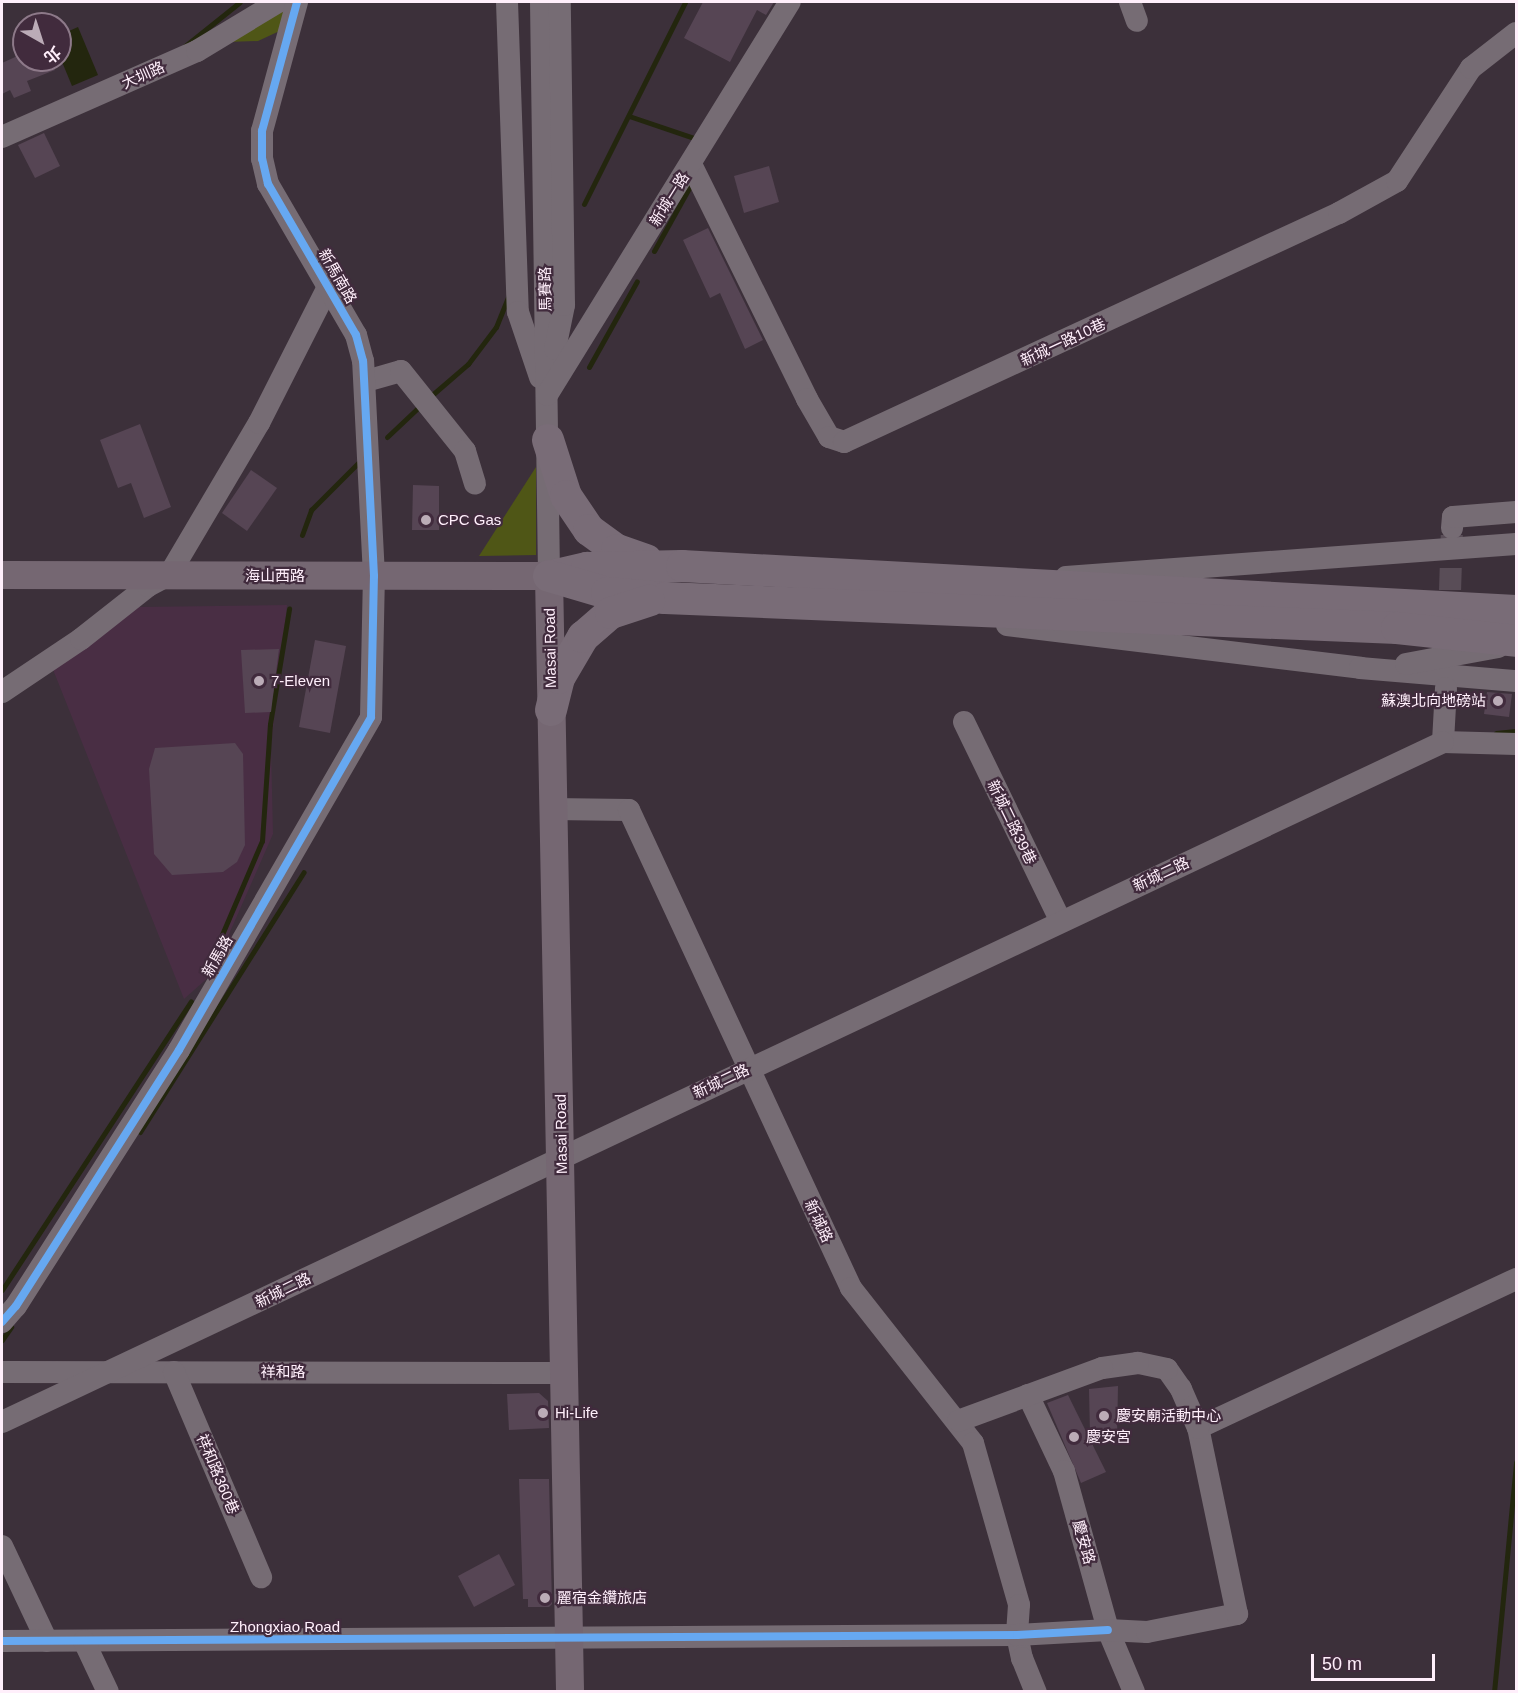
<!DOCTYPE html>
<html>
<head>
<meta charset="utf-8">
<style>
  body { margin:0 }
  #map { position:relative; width:1518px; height:1693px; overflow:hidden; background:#3c303a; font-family:Helvetica,"Noto Sans TC",sans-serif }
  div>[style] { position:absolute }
  .built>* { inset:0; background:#492e44 }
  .green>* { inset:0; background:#4f5616 }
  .water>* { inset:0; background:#23260e }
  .stream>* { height:5px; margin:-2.5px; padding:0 2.5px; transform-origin:2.5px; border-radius:2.5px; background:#23260e }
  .building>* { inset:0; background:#564554 }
  .minor-tunnel>* { height:22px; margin-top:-11px; transform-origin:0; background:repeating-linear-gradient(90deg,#594d57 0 22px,transparent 0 33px) }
  .minor>* { height:22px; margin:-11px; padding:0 11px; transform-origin:11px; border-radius:11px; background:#766c74 }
  .major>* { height:28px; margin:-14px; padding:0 14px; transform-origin:14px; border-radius:14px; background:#756772 }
  .highway>* { height:32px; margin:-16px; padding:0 16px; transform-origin:16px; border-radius:16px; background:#796c77 }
  .cycleway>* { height:8px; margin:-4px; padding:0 4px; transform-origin:4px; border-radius:4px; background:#66a8f1 }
  .dots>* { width:16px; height:16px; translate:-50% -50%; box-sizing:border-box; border:3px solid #412b3d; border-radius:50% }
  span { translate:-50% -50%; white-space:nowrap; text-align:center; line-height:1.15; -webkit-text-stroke:4.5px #412b3d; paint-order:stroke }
  .street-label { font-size:15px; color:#ffeffb }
  .poi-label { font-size:15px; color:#ffeffb }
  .left { translate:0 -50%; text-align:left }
  .right { translate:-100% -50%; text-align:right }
  .frame { position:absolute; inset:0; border:3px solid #ffeffb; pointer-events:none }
  .north { position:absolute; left:12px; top:12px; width:60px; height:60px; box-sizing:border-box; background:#412b3d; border:2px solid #8d7989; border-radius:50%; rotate:141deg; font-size:16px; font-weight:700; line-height:24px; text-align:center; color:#ffeffb }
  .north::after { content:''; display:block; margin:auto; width:21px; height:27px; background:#bbacb7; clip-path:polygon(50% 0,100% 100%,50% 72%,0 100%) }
  .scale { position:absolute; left:1311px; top:1654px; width:124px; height:27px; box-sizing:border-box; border:3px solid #ffeffb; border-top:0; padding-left:8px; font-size:18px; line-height:21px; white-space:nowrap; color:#ffeffb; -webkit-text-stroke:4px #412b3d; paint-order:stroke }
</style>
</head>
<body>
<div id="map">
  <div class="built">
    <i style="clip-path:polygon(287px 605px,271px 747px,273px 834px,211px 975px,184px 999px,52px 667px,139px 607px)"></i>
  </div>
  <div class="green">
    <i style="clip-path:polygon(281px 2px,299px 22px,258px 41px,226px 42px)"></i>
    <i style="clip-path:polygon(536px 467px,536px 555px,479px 556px)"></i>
  </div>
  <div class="water">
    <i style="clip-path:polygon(78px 27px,98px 75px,72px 86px,60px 57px,60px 35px)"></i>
  </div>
  <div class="stream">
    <i style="left:185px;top:46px;width:70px;rotate:-38.7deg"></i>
    <i style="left:629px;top:116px;width:69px;rotate:18.7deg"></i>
    <i style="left:584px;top:204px;width:226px;rotate:-63.4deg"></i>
    <i style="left:654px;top:251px;width:80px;rotate:-60.9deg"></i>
    <i style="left:589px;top:367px;width:98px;rotate:-60.8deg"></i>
    <i style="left:432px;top:395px;width:48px;rotate:-40.7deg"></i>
    <i style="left:468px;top:364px;width:46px;rotate:-52.9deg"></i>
    <i style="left:496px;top:327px;width:35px;rotate:-68deg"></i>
    <i style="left:387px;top:437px;width:47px;rotate:-43.3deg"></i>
    <i style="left:302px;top:535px;width:27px;rotate:-70deg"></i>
    <i style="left:311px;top:510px;width:71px;rotate:-45deg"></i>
    <i style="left:1496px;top:733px;width:20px;rotate:-6deg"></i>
    <i style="left:206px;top:972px;width:142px;rotate:-66.9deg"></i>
    <i style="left:262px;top:841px;width:117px;rotate:-86.1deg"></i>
    <i style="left:270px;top:724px;width:117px;rotate:-80.6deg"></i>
    <i style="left:140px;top:1132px;width:307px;rotate:-57.8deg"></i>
    <i style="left:2px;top:1290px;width:345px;rotate:-56.8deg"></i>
    <i style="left:2px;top:1340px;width:16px;rotate:-55deg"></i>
    <i style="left:1494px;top:1692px;width:231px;rotate:-84.5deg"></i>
  </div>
  <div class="building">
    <i style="clip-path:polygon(703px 2px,774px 2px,766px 15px,757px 10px,730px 62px,684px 38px)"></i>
    <i style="clip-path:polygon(24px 53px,24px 60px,51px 60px,55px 70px,27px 81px,31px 91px,14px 98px,10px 90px,2px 94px,2px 63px)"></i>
    <i style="clip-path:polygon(44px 133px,60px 166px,35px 178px,18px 145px)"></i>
    <i style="clip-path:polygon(769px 166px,779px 202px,744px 213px,734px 176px)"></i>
    <i style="clip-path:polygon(708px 228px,763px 340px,745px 349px,720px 293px,710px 298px,683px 240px)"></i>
    <i style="clip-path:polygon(140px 424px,171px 507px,144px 518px,131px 483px,118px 488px,100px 440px)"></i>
    <i style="clip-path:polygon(251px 470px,277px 488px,247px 531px,222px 513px)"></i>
    <i style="clip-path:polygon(413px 485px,439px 486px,439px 530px,412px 530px)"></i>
    <i style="clip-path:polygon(315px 640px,346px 646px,330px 733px,299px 727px)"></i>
    <i style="clip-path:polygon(279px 649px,271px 712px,245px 713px,241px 650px)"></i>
    <i style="clip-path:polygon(1487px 692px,1512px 694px,1509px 717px,1484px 714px)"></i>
    <i style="clip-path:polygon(235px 743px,243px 754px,245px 845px,237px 862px,223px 872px,172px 875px,154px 854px,149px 769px,155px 748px)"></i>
    <i style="clip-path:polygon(1118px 1386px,1117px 1436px,1090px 1434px,1089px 1389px)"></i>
    <i style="clip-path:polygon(539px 1393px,548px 1401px,549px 1428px,509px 1430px,507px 1394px)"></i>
    <i style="clip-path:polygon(1068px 1395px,1106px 1472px,1081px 1483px,1047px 1403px)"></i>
    <i style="clip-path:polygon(519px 1479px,549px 1479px,552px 1604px,549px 1607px,528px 1607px,528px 1599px,523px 1599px)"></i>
    <i style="clip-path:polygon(499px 1554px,515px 1585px,474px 1607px,458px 1576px)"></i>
  </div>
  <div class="minor-tunnel">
    <i style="left:1449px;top:623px;width:93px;rotate:-88.2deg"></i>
  </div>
  <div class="minor">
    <i style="left:507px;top:2px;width:310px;rotate:88deg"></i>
    <i style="left:518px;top:312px;width:69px;rotate:71.3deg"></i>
    <i style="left:541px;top:2px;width:574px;rotate:89.2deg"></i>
    <i style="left:1130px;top:2px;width:20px;rotate:70deg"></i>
    <i style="left:2px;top:137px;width:213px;rotate:-23.8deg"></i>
    <i style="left:197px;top:51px;width:95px;rotate:-31.2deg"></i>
    <i style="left:691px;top:164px;width:262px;rotate:63.7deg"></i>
    <i style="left:807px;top:399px;width:44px;rotate:59.9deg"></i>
    <i style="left:829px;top:437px;width:16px;rotate:18deg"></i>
    <i style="left:844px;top:442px;width:545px;rotate:-24.83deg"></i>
    <i style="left:1339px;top:213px;width:66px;rotate:-28.9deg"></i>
    <i style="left:1397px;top:181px;width:135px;rotate:-56.8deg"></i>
    <i style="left:1471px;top:68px;width:57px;rotate:-37.9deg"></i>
    <i style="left:555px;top:349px;width:45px;rotate:-78.4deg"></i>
    <i style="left:564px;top:305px;width:303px;rotate:-90.8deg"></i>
    <i style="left:366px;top:381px;width:36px;rotate:-16deg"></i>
    <i style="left:401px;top:371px;width:102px;rotate:51.3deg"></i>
    <i style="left:465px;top:451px;width:34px;rotate:73deg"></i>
    <i style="left:547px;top:395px;width:462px;rotate:-58.3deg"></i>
    <i style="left:1452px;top:528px;width:11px;rotate:-85deg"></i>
    <i style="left:1453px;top:517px;width:63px;rotate:-4.5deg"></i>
    <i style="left:1066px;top:577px;width:451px;rotate:-4.2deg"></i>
    <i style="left:1007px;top:625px;width:356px;rotate:6.9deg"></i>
    <i style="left:1360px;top:668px;width:157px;rotate:4.8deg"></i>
    <i style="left:1406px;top:664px;width:94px;rotate:-10.5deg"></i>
    <i style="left:1446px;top:688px;width:54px;rotate:93.2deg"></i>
    <i style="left:1443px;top:742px;width:73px;rotate:1.6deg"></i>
    <i style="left:2px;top:692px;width:95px;rotate:-33.9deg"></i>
    <i style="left:81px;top:639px;width:85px;rotate:-38.3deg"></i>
    <i style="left:148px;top:586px;width:24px;rotate:-28deg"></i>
    <i style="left:169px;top:575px;width:177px;rotate:-59.4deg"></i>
    <i style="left:259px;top:423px;width:155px;rotate:-63.1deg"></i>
    <i style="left:964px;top:722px;width:222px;rotate:64.1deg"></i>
    <i style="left:552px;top:809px;width:77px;rotate:0.7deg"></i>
    <i style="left:629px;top:810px;width:527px;rotate:65.09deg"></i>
    <i style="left:851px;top:1288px;width:197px;rotate:51.8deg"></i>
    <i style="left:973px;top:1443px;width:168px;rotate:74.1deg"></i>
    <i style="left:1019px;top:1605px;width:30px;rotate:94deg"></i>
    <i style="left:1017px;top:1635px;width:24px;rotate:78deg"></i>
    <i style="left:1022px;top:1658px;width:37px;rotate:68deg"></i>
    <i style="left:2px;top:1322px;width:21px;rotate:-49deg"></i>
    <i style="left:16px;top:1306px;width:303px;rotate:-57.5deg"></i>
    <i style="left:179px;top:1050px;width:384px;rotate:-60deg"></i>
    <i style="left:371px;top:717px;width:141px;rotate:-88.8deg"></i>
    <i style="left:374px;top:576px;width:215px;rotate:-92.9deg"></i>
    <i style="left:363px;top:361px;width:27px;rotate:-105deg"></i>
    <i style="left:356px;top:335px;width:175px;rotate:-120.2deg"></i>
    <i style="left:268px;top:184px;width:26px;rotate:-103deg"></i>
    <i style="left:262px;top:159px;width:28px;rotate:-90deg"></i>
    <i style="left:262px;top:131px;width:134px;rotate:-74.8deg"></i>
    <i style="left:2px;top:1372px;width:562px;rotate:0.1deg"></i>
    <i style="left:174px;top:1372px;width:223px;rotate:67deg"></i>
    <i style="left:1028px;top:1395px;width:84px;rotate:64.7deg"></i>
    <i style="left:1064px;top:1471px;width:165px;rotate:74.5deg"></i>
    <i style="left:1108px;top:1630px;width:67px;rotate:67.2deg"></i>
    <i style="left:2px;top:1422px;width:1593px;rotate:-25.26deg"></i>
    <i style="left:1198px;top:1428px;width:351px;rotate:-25.1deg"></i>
    <i style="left:2px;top:1546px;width:105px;rotate:64.7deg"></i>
    <i style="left:2px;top:1641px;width:1015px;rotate:-0.34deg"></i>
    <i style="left:1017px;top:1635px;width:91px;rotate:-3.1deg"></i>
    <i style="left:1108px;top:1630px;width:39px;rotate:3deg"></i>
    <i style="left:1147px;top:1632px;width:92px;rotate:-11.3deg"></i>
    <i style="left:1237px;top:1614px;width:190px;rotate:-101.8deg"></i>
    <i style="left:1198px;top:1428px;width:43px;rotate:-113.6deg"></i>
    <i style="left:1181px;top:1389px;width:24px;rotate:-125deg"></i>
    <i style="left:1167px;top:1369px;width:30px;rotate:-168deg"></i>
    <i style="left:1138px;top:1363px;width:36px;rotate:172deg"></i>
    <i style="left:1102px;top:1368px;width:153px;rotate:159.8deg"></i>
    <i style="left:84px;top:1641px;width:56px;rotate:64.8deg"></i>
  </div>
  <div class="major">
    <i style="left:2px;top:575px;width:547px;rotate:0.1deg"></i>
    <i style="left:549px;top:576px;width:1116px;rotate:88.92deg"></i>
  </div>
  <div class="highway">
    <i style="left:548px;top:440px;width:59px;rotate:72.2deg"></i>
    <i style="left:566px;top:496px;width:41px;rotate:55.9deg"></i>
    <i style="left:589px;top:530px;width:34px;rotate:36deg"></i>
    <i style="left:617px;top:550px;width:31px;rotate:19deg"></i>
    <i style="left:556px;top:575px;width:32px;rotate:-13deg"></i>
    <i style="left:587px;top:568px;width:95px;rotate:-1.2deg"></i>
    <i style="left:682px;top:566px;width:835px;rotate:3.09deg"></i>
    <i style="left:549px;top:576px;width:60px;rotate:16.3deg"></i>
    <i style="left:607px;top:593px;width:58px;rotate:4.9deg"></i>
    <i style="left:665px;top:598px;width:733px;rotate:2.35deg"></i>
    <i style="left:1397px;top:628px;width:120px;rotate:6.2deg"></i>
    <i style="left:551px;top:710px;width:33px;rotate:-76deg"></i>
    <i style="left:559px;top:678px;width:48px;rotate:-59.7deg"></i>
    <i style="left:583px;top:637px;width:37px;rotate:-41deg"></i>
    <i style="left:611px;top:613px;width:40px;rotate:-18deg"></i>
  </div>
  <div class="cycleway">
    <i style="left:2px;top:1322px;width:21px;rotate:-49deg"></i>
    <i style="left:16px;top:1306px;width:303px;rotate:-57.5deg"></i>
    <i style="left:179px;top:1050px;width:384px;rotate:-60deg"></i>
    <i style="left:371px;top:717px;width:141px;rotate:-88.8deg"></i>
    <i style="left:374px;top:576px;width:215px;rotate:-92.9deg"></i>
    <i style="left:363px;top:361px;width:27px;rotate:-105deg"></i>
    <i style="left:356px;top:335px;width:175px;rotate:-120.2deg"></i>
    <i style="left:268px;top:184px;width:26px;rotate:-103deg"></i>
    <i style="left:262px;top:159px;width:28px;rotate:-90deg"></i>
    <i style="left:262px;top:131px;width:134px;rotate:-74.8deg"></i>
    <i style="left:2px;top:1641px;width:1015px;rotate:-0.34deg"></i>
    <i style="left:1017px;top:1635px;width:91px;rotate:-3.1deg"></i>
  </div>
  <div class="dots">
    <i style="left:426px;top:520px;background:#bbacb7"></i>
    <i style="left:259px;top:681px;background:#bbacb7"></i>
    <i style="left:1498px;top:701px;background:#bbacb7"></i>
    <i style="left:543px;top:1413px;background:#bbacb7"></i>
    <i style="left:1104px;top:1416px;background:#bbacb7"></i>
    <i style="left:1074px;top:1437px;background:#bbacb7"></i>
    <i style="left:545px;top:1598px;background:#bbacb7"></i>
  </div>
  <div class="street-label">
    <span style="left:143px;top:75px;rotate:-24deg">大圳路</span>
    <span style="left:669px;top:199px;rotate:-58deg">新城一路</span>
    <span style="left:338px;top:276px;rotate:60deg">新馬南路</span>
    <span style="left:545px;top:289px;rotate:-91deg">馬賽路</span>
    <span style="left:1063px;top:342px;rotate:-25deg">新城一路10巷</span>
    <span style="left:275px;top:576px">海山西路</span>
    <span style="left:550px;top:648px;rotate:-91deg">Masai Road</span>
    <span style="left:1012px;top:822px;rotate:64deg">新城二路39巷</span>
    <span style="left:1161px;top:874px;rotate:-25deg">新城二路</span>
    <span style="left:217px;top:956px;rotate:-60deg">新馬路</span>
    <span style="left:721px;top:1081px;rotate:-25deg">新城二路</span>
    <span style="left:561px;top:1134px;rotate:-91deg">Masai Road</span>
    <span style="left:819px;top:1221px;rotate:65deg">新城路</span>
    <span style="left:283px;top:1290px;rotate:-26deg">新城二路</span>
    <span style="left:283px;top:1372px">祥和路</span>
    <span style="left:218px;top:1474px;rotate:67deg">祥和路360巷</span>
    <span style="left:1084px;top:1542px;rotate:74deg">慶安路</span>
    <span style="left:285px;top:1627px">Zhongxiao Road</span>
  </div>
  <div class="poi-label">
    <span class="left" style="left:438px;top:520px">CPC Gas</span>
    <span class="left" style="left:271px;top:681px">7-Eleven</span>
    <span class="right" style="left:1486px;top:701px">蘇澳北向地磅站</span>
    <span class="left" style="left:555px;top:1413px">Hi-Life</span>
    <span class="left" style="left:1116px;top:1416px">慶安廟活動中心</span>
    <span class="left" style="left:1086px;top:1437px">慶安宮</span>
    <span class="left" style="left:557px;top:1598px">麗宿金鑽旅店</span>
  </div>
  <div class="frame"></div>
  <div class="north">北</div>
  <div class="scale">50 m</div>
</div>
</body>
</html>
